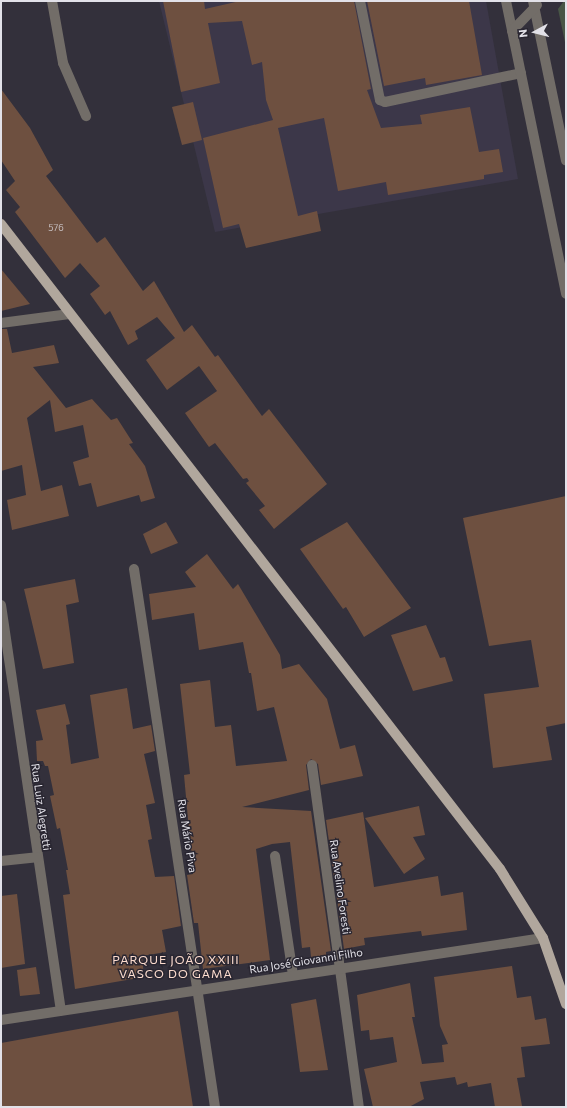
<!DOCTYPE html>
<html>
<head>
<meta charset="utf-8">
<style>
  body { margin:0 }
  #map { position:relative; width:567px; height:1108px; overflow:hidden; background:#33303b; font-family:Commissioner,sans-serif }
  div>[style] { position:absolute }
  .built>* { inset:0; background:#3c3749 }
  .green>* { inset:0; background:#485646 }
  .building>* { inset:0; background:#6e5040 }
  .minor>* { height:10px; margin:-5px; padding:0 5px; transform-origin:5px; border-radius:5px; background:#726d68 }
  .major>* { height:10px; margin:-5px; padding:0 5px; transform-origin:5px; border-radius:5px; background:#b1a79d }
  span { translate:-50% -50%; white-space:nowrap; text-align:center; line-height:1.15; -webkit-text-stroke:3px #292631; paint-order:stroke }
  .number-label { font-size:9px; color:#c5bdbe }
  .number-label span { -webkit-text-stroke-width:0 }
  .street-label { font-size:11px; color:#e2e1e8 }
  .neighbourhood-label { font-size:12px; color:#fcdcce; letter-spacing:1px }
  .frame { position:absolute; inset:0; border:2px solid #e2e1e8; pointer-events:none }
  .north { position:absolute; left:515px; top:12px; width:40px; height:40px; -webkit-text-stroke:3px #292631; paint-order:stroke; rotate:263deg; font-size:11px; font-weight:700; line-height:16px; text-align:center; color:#e2e1e8 }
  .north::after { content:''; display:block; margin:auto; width:14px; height:18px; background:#e2e1e8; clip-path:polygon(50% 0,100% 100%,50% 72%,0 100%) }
</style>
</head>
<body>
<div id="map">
  <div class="built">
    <i style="clip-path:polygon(159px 1px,486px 1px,518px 179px,215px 232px)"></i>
  </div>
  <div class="green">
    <i style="clip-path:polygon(564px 1px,566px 1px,566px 47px,558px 9px)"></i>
  </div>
  <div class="building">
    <i style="clip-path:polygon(163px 1px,204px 1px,205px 9px,240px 1px,354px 1px,371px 89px,367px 90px,381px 128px,422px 124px,420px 115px,470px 107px,479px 152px,499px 149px,503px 172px,484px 175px,484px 179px,388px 195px,386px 182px,338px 191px,324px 118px,278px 128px,298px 216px,317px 211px,321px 231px,246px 248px,239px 224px,223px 228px,203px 138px,273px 120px,266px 100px,262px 62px,252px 65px,242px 21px,208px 23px,220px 83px,181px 92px)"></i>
    <i style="clip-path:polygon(367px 1px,469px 1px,482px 75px,426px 85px,425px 78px,384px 86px)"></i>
    <i style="clip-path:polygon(1px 89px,30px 128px,53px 170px,46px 176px,97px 243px,105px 237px,143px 291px,154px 281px,184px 332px,192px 325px,215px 357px,218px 355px,262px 416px,269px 409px,327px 484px,274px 529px,259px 510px,265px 506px,246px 483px,249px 481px,247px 478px,243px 479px,215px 443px,209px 447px,185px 413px,217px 391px,199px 366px,167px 390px,146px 360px,175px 338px,157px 317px,135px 331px,138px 339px,128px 345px,110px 311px,105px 315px,90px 294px,100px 286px,80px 263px,65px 278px,15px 212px,20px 207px,6px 190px,15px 181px,1px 160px)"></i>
    <i style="clip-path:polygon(193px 102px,202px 140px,182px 145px,172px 107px)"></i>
    <i style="clip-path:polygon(1px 269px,30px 304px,1px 311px)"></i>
    <i style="clip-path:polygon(1px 329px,7px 329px,12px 353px,54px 345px,59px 363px,33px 367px,66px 408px,92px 399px,111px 420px,117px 418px,133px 443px,129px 444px,145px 466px,155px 498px,141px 502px,139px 495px,97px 507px,91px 483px,79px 486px,73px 462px,89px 457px,83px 425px,55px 432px,50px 400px,27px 418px,41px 491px,62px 485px,69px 516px,12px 530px,7px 500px,26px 495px,22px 465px,1px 471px)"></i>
    <i style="clip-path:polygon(566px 496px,566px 723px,546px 727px,552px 760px,493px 768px,484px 694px,539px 687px,531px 640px,489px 646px,463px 518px)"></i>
    <i style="clip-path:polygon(166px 522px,178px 543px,151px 554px,143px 534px)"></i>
    <i style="clip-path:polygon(347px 522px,411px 608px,364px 637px,346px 607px,343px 609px,300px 549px)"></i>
    <i style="clip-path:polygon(207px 554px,233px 589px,238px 584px,280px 655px,282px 669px,299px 664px,327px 699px,340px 749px,355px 745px,363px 776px,321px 785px,318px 764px,311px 759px,306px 765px,309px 790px,242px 807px,311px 811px,331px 951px,326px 952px,326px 956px,311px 957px,310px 947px,302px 948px,290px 842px,272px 844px,256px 849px,270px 960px,203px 969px,198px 923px,194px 923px,187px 875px,193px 874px,184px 775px,190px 774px,180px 684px,210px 680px,215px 727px,231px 725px,236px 766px,287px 761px,274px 707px,257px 711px,251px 673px,249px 673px,243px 642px,199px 650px,194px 613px,152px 620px,149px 594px,196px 587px,185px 572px)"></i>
    <i style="clip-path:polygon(75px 579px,79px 602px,66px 605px,74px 663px,43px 669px,24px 589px)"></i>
    <i style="clip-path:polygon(426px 625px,440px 658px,445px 657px,453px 681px,413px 691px,391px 635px)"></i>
    <i style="clip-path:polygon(127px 688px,133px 729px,151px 725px,155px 751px,144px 754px,155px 803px,146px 805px,152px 839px,148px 840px,155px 877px,174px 876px,181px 926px,162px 930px,166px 952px,142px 956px,144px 977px,75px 989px,63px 895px,70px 894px,66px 870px,68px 870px,60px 828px,57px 829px,50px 796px,54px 795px,48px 766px,45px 766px,43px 761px,37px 761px,36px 741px,43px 740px,36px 710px,65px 704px,70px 724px,66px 725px,71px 764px,99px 758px,90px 695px)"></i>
    <i style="clip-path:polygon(419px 806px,425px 835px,413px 837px,425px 859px,404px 874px,365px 818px)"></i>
    <i style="clip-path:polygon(363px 812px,374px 887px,438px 876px,441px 896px,463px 892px,467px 930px,422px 936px,421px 931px,364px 938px,365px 945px,344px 949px,326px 820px)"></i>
    <i style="clip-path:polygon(17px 894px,25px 964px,1px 968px,1px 896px)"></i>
    <i style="clip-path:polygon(512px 966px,517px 998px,531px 996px,535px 1020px,546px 1018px,550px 1044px,521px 1047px,525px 1077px,517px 1078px,522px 1106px,495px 1107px,491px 1083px,468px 1087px,467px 1082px,457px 1085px,455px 1077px,420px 1082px,424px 1099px,409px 1107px,373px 1107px,364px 1069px,397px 1062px,393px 1037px,370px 1040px,369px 1030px,361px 1031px,357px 995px,410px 983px,415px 1017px,412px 1017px,422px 1064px,444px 1062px,442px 1045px,448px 1044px,440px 1026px,434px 977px)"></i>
    <i style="clip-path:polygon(36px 967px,40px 994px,20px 996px,17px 970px)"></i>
    <i style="clip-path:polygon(316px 999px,328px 1070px,300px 1072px,291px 1004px)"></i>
    <i style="clip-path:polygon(178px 1011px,193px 1107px,1px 1107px,1px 1043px)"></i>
  </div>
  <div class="minor">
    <i style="left:52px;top:1px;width:63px;rotate:79.9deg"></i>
    <i style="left:63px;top:63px;width:58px;rotate:66.5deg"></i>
    <i style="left:360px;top:1px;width:101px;rotate:78.6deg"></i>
    <i style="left:380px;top:100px;width:5px;rotate:22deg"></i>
    <i style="left:385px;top:102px;width:139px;rotate:-12deg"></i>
    <i style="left:506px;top:1px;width:299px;rotate:78.4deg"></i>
    <i style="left:533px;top:1px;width:163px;rotate:78.3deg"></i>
    <i style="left:512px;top:31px;width:36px;rotate:-46deg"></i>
    <i style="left:1px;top:323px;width:69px;rotate:-7.5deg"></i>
    <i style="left:134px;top:569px;width:544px;rotate:81.44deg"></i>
    <i style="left:1px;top:605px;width:410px;rotate:81.6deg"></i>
    <i style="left:312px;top:765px;width:345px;rotate:82.2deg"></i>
    <i style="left:275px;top:856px;width:120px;rotate:81.4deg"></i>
    <i style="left:1px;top:861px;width:36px;rotate:-6deg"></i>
    <i style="left:1px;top:1020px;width:548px;rotate:-8.6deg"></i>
  </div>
  <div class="major">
    <i style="left:1px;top:224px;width:815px;rotate:52.27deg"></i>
    <i style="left:500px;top:869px;width:81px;rotate:58.1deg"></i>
    <i style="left:543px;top:938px;width:70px;rotate:70.8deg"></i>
  </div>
  <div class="number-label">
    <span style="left:56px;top:228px">576</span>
  </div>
  <div class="street-label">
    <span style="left:41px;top:807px;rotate:82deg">Rua Luiz Alegretti</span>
    <span style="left:187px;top:836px;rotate:81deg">Rua Mário Piva</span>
    <span style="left:340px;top:887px;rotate:82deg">Rua Avelino Foresti</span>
    <span style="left:306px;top:961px;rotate:-9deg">Rua José Giovanni Filho</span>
  </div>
  <div class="neighbourhood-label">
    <span style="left:176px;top:967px">PARQUE JOÃO XXIII<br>VASCO DO GAMA</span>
  </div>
  <div class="frame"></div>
  <div class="north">N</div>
</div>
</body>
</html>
